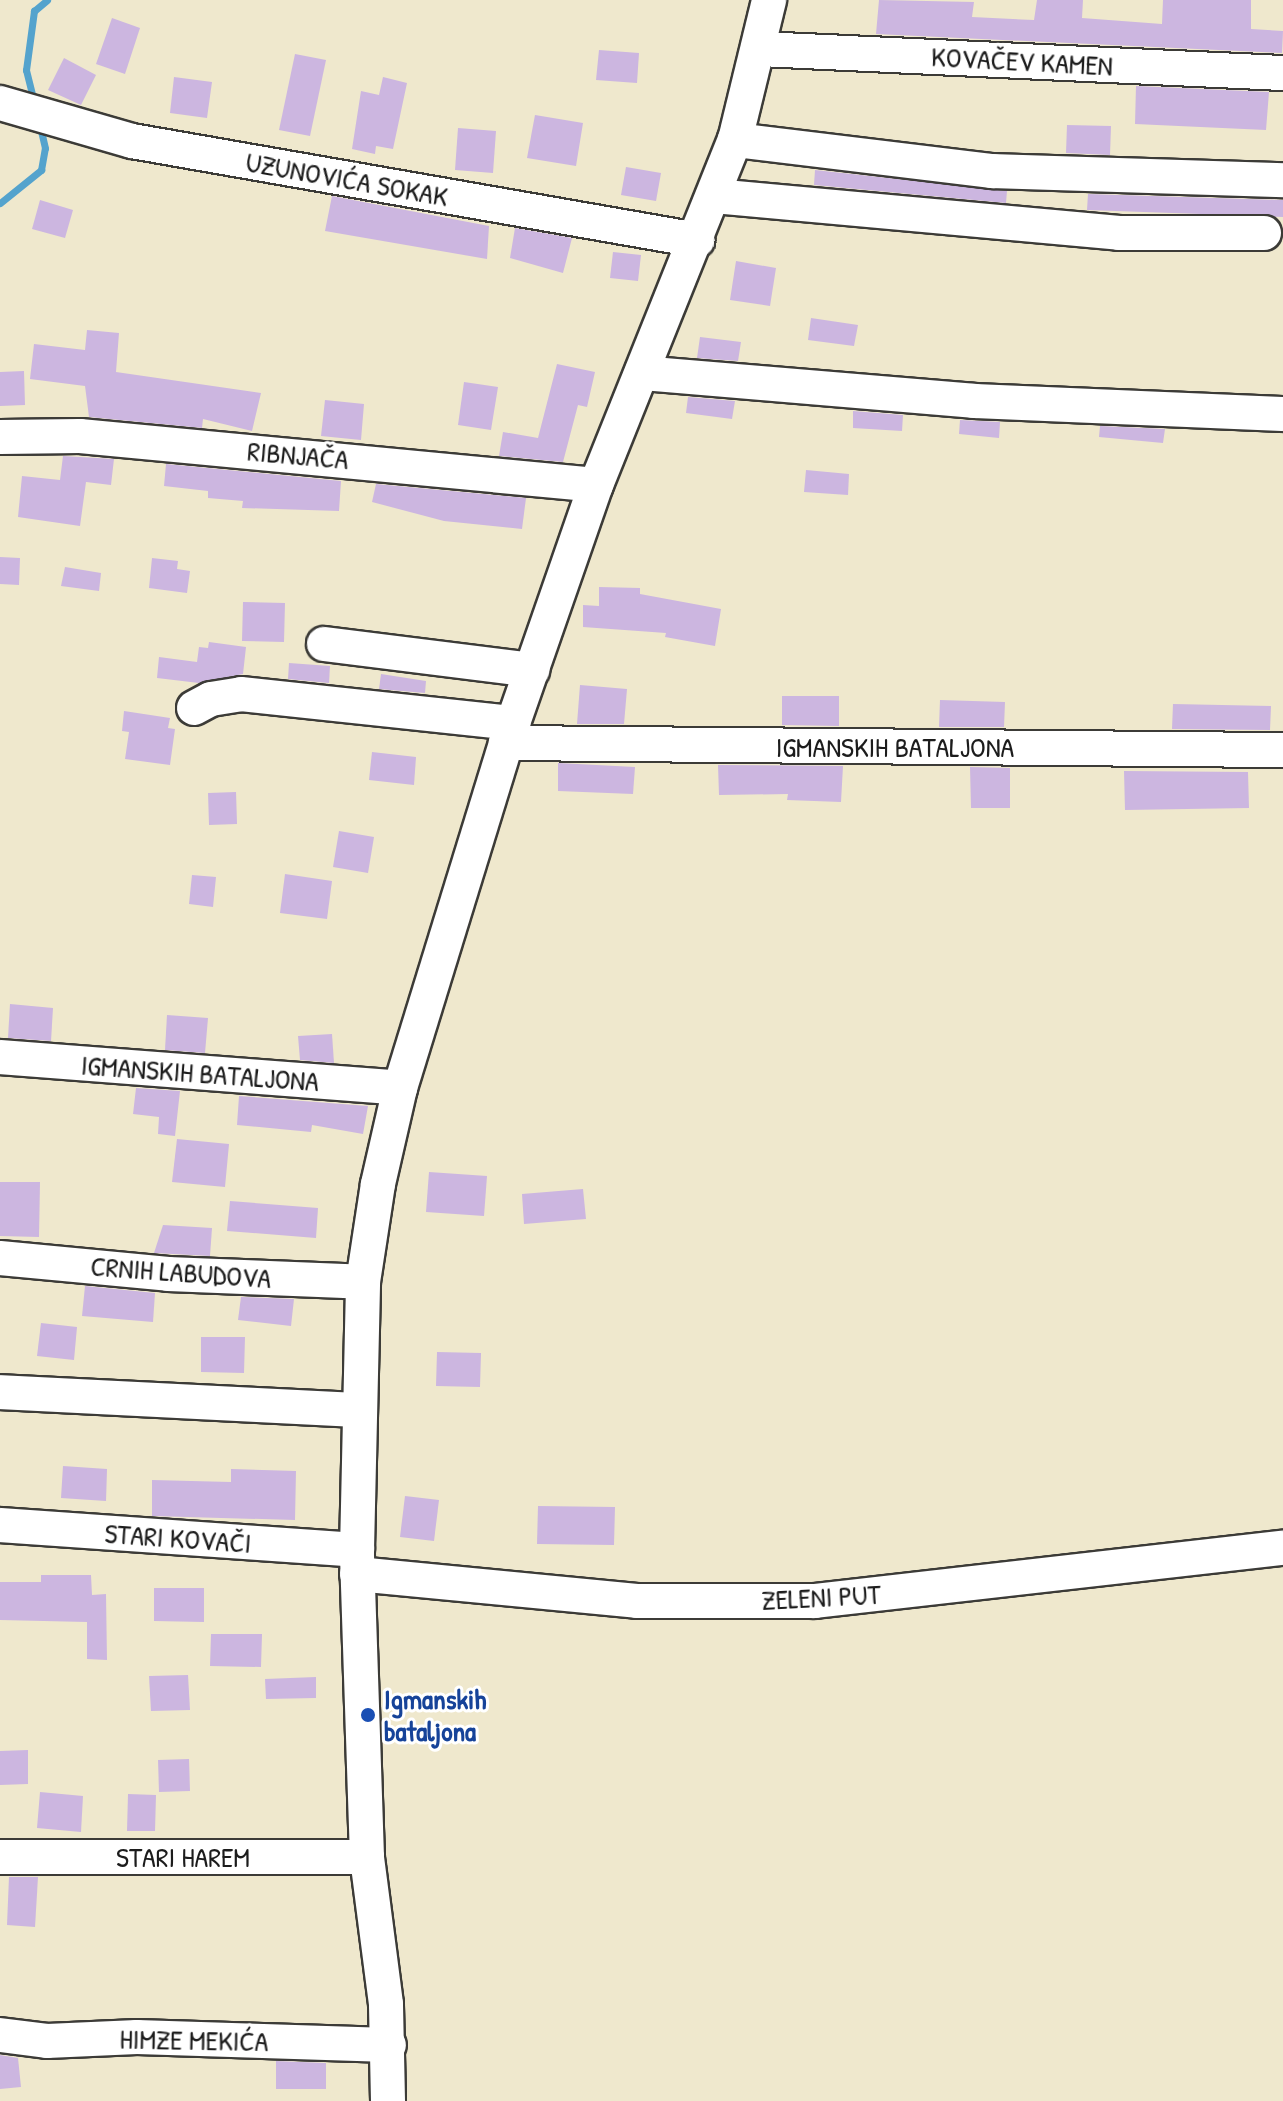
<!DOCTYPE html>
<html>
<head>
<meta charset="utf-8">
<style>
  body { margin:0 }
  #map { position:relative; width:1283px; height:2101px; overflow:hidden; background:#efe8cd; font-family:"Patrick Hand",sans-serif }
  div>[style] { position:absolute }
  .stream>* { height:7px; margin:-3.5px; padding:0 3.5px; transform-origin:3.5px; border-radius:3.5px; background:#54a3cd }
  .building>* { inset:0; background:#ccb6e0 }
  .roads { filter:drop-shadow(2px 0 #3c3b37) drop-shadow(-2px 0 #3c3b37) drop-shadow(0 2px #3c3b37) drop-shadow(0 -2px #3c3b37) }
  .minor>* { height:34px; margin:-17px; padding:0 17px; transform-origin:17px; border-radius:17px; background:#fff }
  .dots>* { width:22px; height:22px; translate:-50% -50%; box-sizing:border-box; border:4px solid #fff; border-radius:50% }
  span { translate:-50% -50%; white-space:nowrap; text-align:center; line-height:1.15; -webkit-text-stroke:6px #fff; paint-order:stroke }
  .street-label { font-size:28px; color:#1c1c1c }
  .transit-label { font-size:28px; color:#164399; font-weight:700 }
  .left { translate:0 -50%; text-align:left }
</style>
</head>
<body>
<div id="map">
  <div class="stream">
    <i style="left:34px;top:102px;width:33px;rotate:-104deg"></i>
    <i style="left:26px;top:70px;width:60px;rotate:-82.3deg"></i>
    <i style="left:34px;top:11px;width:17px;rotate:-40deg"></i>
    <i style="left:0;top:203px;width:53px;rotate:-38.8deg"></i>
    <i style="left:41px;top:170px;width:22px;rotate:-80deg"></i>
    <i style="left:45px;top:148px;width:23px;rotate:-103deg"></i>
  </div>
  <div class="building">
    <i style="clip-path:polygon(879px 0,974px 2px,972px 17px,1034px 20px,1037px 0,1083px 0,1082px 18px,1162px 24px,1163px 0,1251px 0,1251px 29px,1283px 31px,1282px 53px,876px 34px)"></i>
    <i style="clip-path:polygon(112px 18px,140px 28px,125px 74px,96px 64px)"></i>
    <i style="clip-path:polygon(599px 50px,639px 53px,637px 83px,596px 80px)"></i>
    <i style="clip-path:polygon(295px 54px,326px 60px,310px 136px,279px 130px)"></i>
    <i style="clip-path:polygon(64px 58px,96px 75px,81px 105px,48px 90px)"></i>
    <i style="clip-path:polygon(174px 77px,212px 82px,207px 118px,170px 113px)"></i>
    <i style="clip-path:polygon(383px 77px,407px 83px,393px 149px,376px 146px,375px 154px,352px 149px,361px 91px,379px 95px)"></i>
    <i style="clip-path:polygon(1136px 86px,1269px 92px,1266px 130px,1135px 124px)"></i>
    <i style="clip-path:polygon(535px 115px,583px 123px,576px 166px,527px 158px)"></i>
    <i style="clip-path:polygon(1067px 125px,1111px 126px,1110px 155px,1066px 153px)"></i>
    <i style="clip-path:polygon(458px 128px,496px 131px,493px 173px,455px 170px)"></i>
    <i style="clip-path:polygon(626px 167px,661px 173px,656px 201px,621px 195px)"></i>
    <i style="clip-path:polygon(815px 170px,1007px 191px,1006px 203px,814px 185px)"></i>
    <i style="clip-path:polygon(1088px 194px,1283px 200px,1283px 217px,1087px 210px)"></i>
    <i style="clip-path:polygon(332px 196px,489px 226px,487px 259px,325px 231px)"></i>
    <i style="clip-path:polygon(40px 200px,73px 210px,65px 238px,32px 229px)"></i>
    <i style="clip-path:polygon(515px 228px,572px 238px,563px 273px,510px 258px)"></i>
    <i style="clip-path:polygon(613px 252px,641px 255px,638px 281px,610px 278px)"></i>
    <i style="clip-path:polygon(736px 261px,776px 268px,770px 306px,730px 300px)"></i>
    <i style="clip-path:polygon(811px 318px,858px 325px,854px 346px,808px 340px)"></i>
    <i style="clip-path:polygon(87px 330px,119px 333px,116px 372px,261px 393px,252px 431px,203px 419px,202px 428px,89px 417px,85px 386px,30px 379px,34px 344px,85px 350px)"></i>
    <i style="clip-path:polygon(700px 337px,741px 342px,738px 361px,697px 358px)"></i>
    <i style="clip-path:polygon(557px 364px,595px 372px,587px 407px,578px 405px,563px 462px,499px 456px,503px 432px,538px 438px)"></i>
    <i style="clip-path:polygon(24px 371px,25px 405px,0 406px,0 372px)"></i>
    <i style="clip-path:polygon(464px 382px,498px 387px,491px 430px,458px 425px)"></i>
    <i style="clip-path:polygon(688px 397px,735px 401px,732px 419px,686px 413px)"></i>
    <i style="clip-path:polygon(325px 400px,364px 404px,361px 440px,321px 436px)"></i>
    <i style="clip-path:polygon(853px 411px,903px 415px,902px 431px,853px 428px)"></i>
    <i style="clip-path:polygon(960px 420px,1000px 422px,999px 438px,959px 434px)"></i>
    <i style="clip-path:polygon(1100px 426px,1165px 429px,1163px 443px,1099px 437px)"></i>
    <i style="clip-path:polygon(63px 456px,114px 459px,111px 485px,86px 482px,80px 526px,18px 517px,22px 476px,60px 480px)"></i>
    <i style="clip-path:polygon(166px 464px,341px 481px,339px 511px,242px 508px,243px 501px,208px 498px,208px 491px,164px 486px)"></i>
    <i style="clip-path:polygon(806px 470px,849px 474px,848px 495px,804px 492px)"></i>
    <i style="clip-path:polygon(376px 484px,526px 498px,522px 529px,444px 521px,372px 502px)"></i>
    <i style="clip-path:polygon(0 557px,20px 558px,19px 585px,0 584px)"></i>
    <i style="clip-path:polygon(152px 558px,178px 561px,177px 569px,190px 571px,187px 593px,149px 588px)"></i>
    <i style="clip-path:polygon(65px 567px,101px 573px,99px 591px,61px 586px)"></i>
    <i style="clip-path:polygon(599px 587px,640px 588px,640px 594px,721px 609px,715px 646px,665px 637px,666px 633px,583px 627px,583px 605px,599px 606px)"></i>
    <i style="clip-path:polygon(243px 602px,285px 603px,284px 642px,242px 641px)"></i>
    <i style="clip-path:polygon(209px 642px,246px 647px,243px 674px,199px 683px,157px 678px,159px 657px,197px 662px,199px 647px,208px 648px)"></i>
    <i style="clip-path:polygon(289px 663px,330px 666px,329px 683px,288px 679px)"></i>
    <i style="clip-path:polygon(381px 674px,426px 681px,425px 693px,379px 689px)"></i>
    <i style="clip-path:polygon(580px 685px,627px 689px,624px 724px,577px 724px)"></i>
    <i style="clip-path:polygon(782px 696px,839px 696px,839px 726px,782px 725px)"></i>
    <i style="clip-path:polygon(940px 700px,1005px 702px,1004px 727px,939px 727px)"></i>
    <i style="clip-path:polygon(1173px 704px,1271px 706px,1270px 730px,1172px 729px)"></i>
    <i style="clip-path:polygon(124px 711px,170px 718px,168px 728px,175px 729px,170px 765px,125px 759px,129px 732px,122px 731px)"></i>
    <i style="clip-path:polygon(372px 752px,416px 757px,414px 785px,369px 780px)"></i>
    <i style="clip-path:polygon(558px 763px,635px 767px,633px 794px,558px 791px)"></i>
    <i style="clip-path:polygon(718px 765px,843px 766px,841px 802px,787px 800px,788px 794px,719px 795px)"></i>
    <i style="clip-path:polygon(970px 767px,1010px 768px,1010px 808px,971px 808px)"></i>
    <i style="clip-path:polygon(1124px 771px,1248px 772px,1249px 808px,1125px 810px)"></i>
    <i style="clip-path:polygon(236px 792px,237px 824px,209px 825px,208px 793px)"></i>
    <i style="clip-path:polygon(339px 831px,374px 837px,368px 873px,333px 867px)"></i>
    <i style="clip-path:polygon(285px 874px,332px 881px,327px 919px,280px 913px)"></i>
    <i style="clip-path:polygon(192px 875px,216px 877px,213px 907px,189px 904px)"></i>
    <i style="clip-path:polygon(10px 1004px,53px 1008px,51px 1041px,8px 1038px)"></i>
    <i style="clip-path:polygon(167px 1015px,208px 1018px,205px 1053px,165px 1050px)"></i>
    <i style="clip-path:polygon(332px 1034px,334px 1063px,300px 1060px,298px 1036px)"></i>
    <i style="clip-path:polygon(136px 1088px,180px 1091px,175px 1136px,158px 1134px,159px 1117px,133px 1114px)"></i>
    <i style="clip-path:polygon(239px 1096px,368px 1106px,363px 1134px,312px 1125px,311px 1132px,237px 1125px)"></i>
    <i style="clip-path:polygon(177px 1139px,229px 1144px,225px 1187px,172px 1182px)"></i>
    <i style="clip-path:polygon(429px 1172px,487px 1176px,484px 1216px,426px 1212px)"></i>
    <i style="clip-path:polygon(0 1182px,40px 1182px,39px 1237px,0 1236px)"></i>
    <i style="clip-path:polygon(583px 1189px,586px 1219px,524px 1224px,522px 1194px)"></i>
    <i style="clip-path:polygon(230px 1201px,318px 1208px,316px 1238px,227px 1231px)"></i>
    <i style="clip-path:polygon(163px 1225px,212px 1228px,210px 1256px,154px 1253px)"></i>
    <i style="clip-path:polygon(85px 1286px,155px 1293px,153px 1322px,82px 1316px)"></i>
    <i style="clip-path:polygon(241px 1297px,294px 1299px,291px 1326px,238px 1320px)"></i>
    <i style="clip-path:polygon(41px 1323px,77px 1327px,74px 1360px,37px 1356px)"></i>
    <i style="clip-path:polygon(201px 1337px,245px 1337px,244px 1373px,201px 1372px)"></i>
    <i style="clip-path:polygon(437px 1352px,481px 1353px,480px 1387px,436px 1386px)"></i>
    <i style="clip-path:polygon(63px 1466px,107px 1469px,106px 1501px,61px 1498px)"></i>
    <i style="clip-path:polygon(231px 1469px,296px 1471px,295px 1520px,152px 1516px,152px 1480px,231px 1482px)"></i>
    <i style="clip-path:polygon(405px 1496px,439px 1500px,434px 1541px,400px 1537px)"></i>
    <i style="clip-path:polygon(538px 1506px,615px 1507px,614px 1545px,537px 1544px)"></i>
    <i style="clip-path:polygon(41px 1575px,91px 1575px,92px 1595px,106px 1594px,107px 1660px,87px 1659px,87px 1622px,0 1620px,0 1582px,41px 1582px)"></i>
    <i style="clip-path:polygon(154px 1588px,204px 1588px,204px 1622px,154px 1621px)"></i>
    <i style="clip-path:polygon(211px 1634px,262px 1634px,261px 1667px,210px 1666px)"></i>
    <i style="clip-path:polygon(188px 1675px,190px 1710px,151px 1711px,149px 1676px)"></i>
    <i style="clip-path:polygon(316px 1677px,316px 1698px,266px 1699px,265px 1679px)"></i>
    <i style="clip-path:polygon(28px 1750px,28px 1784px,0 1785px,0 1751px)"></i>
    <i style="clip-path:polygon(189px 1759px,190px 1791px,159px 1792px,158px 1760px)"></i>
    <i style="clip-path:polygon(40px 1792px,83px 1796px,81px 1832px,37px 1828px)"></i>
    <i style="clip-path:polygon(128px 1794px,156px 1795px,155px 1831px,127px 1831px)"></i>
    <i style="clip-path:polygon(9px 1877px,38px 1877px,35px 1927px,7px 1925px)"></i>
    <i style="clip-path:polygon(0 2055px,18px 2058px,21px 2087px,0 2089px)"></i>
    <i style="clip-path:polygon(276px 2061px,326px 2063px,326px 2089px,276px 2089px)"></i>
  </div>
  <div class="roads">
    <div class="minor">
      <i style="left:760px;top:49px;width:524px;rotate:2.63deg"></i>
      <i style="left:0;top:103px;width:137px;rotate:16.1deg"></i>
      <i style="left:132px;top:141px;width:574px;rotate:9.94deg"></i>
      <i style="left:735px;top:140px;width:259px;rotate:6.9deg"></i>
      <i style="left:992px;top:171px;width:291px;rotate:1.8deg"></i>
      <i style="left:714px;top:196px;width:407px;rotate:5.2deg"></i>
      <i style="left:1119px;top:233px;width:145px"></i>
      <i style="left:642px;top:373px;width:333px;rotate:4.8deg"></i>
      <i style="left:974px;top:401px;width:309px;rotate:2.4deg"></i>
      <i style="left:0;top:437px;width:80px;rotate:-0.7deg"></i>
      <i style="left:80px;top:436px;width:518px;rotate:5.42deg"></i>
      <i style="left:324px;top:644px;width:210px;rotate:7.1deg"></i>
      <i style="left:194px;top:708px;width:19px;rotate:-28deg"></i>
      <i style="left:211px;top:699px;width:30px;rotate:-9deg"></i>
      <i style="left:241px;top:694px;width:274px;rotate:6.1deg"></i>
      <i style="left:506px;top:743px;width:777px;rotate:0.52deg"></i>
      <i style="left:0;top:1057px;width:401px;rotate:4.4deg"></i>
      <i style="left:0;top:1258px;width:169px;rotate:5.4deg"></i>
      <i style="left:168px;top:1274px;width:195px;rotate:2.3deg"></i>
      <i style="left:0;top:1392px;width:360px;rotate:2.9deg"></i>
      <i style="left:0;top:1525px;width:358px;rotate:4deg"></i>
      <i style="left:357px;top:1574px;width:281px;rotate:5.5deg"></i>
      <i style="left:637px;top:1601px;width:178px"></i>
      <i style="left:815px;top:1601px;width:471px;rotate:-6.5deg"></i>
      <i style="left:0;top:1857px;width:367px"></i>
      <i style="left:0;top:2035px;width:47px;rotate:7.3deg"></i>
      <i style="left:47px;top:2041px;width:90px;rotate:-2.5deg"></i>
      <i style="left:137px;top:2037px;width:252px;rotate:1.8deg"></i>
      <i style="left:388px;top:2101px;width:97px;rotate:-91.2deg"></i>
      <i style="left:386px;top:2004px;width:148px;rotate:-97.4deg"></i>
      <i style="left:367px;top:1857px;width:307px;rotate:-91.9deg"></i>
      <i style="left:357px;top:1550px;width:268px;rotate:-88.7deg"></i>
      <i style="left:363px;top:1282px;width:99px;rotate:-81.3deg"></i>
      <i style="left:378px;top:1184px;width:98px;rotate:-77.1deg"></i>
      <i style="left:400px;top:1088px;width:361px;rotate:-72.9deg"></i>
      <i style="left:506px;top:743px;width:273px;rotate:-70.8deg"></i>
      <i style="left:596px;top:485px;width:372px;rotate:-68.1deg"></i>
      <i style="left:735px;top:140px;width:144px;rotate:-76.3deg"></i>
    </div>
  </div>
  <div class="dots">
    <i style="left:368px;top:1715px;background:#1a4fb4"></i>
  </div>
  <div class="street-label">
    <span style="left:1022px;top:61px;rotate:3deg">KOVAČEV KAMEN</span>
    <span style="left:347px;top:179px;rotate:10deg">UZUNOVIĆA SOKAK</span>
    <span style="left:298px;top:455px;rotate:5deg">RIBNJAČA</span>
    <span style="left:895px;top:747px">IGMANSKIH BATALJONA</span>
    <span style="left:200px;top:1073px;rotate:4deg">IGMANSKIH BATALJONA</span>
    <span style="left:181px;top:1272px;rotate:4deg">CRNIH LABUDOVA</span>
    <span style="left:178px;top:1538px;rotate:4deg">STARI KOVAČI</span>
    <span style="left:821px;top:1597px;rotate:-3deg">ZELENI PUT</span>
    <span style="left:183px;top:1857px">STARI HAREM</span>
    <span style="left:194px;top:2040px;rotate:1deg">HIMZE MEKIĆA</span>
  </div>
  <div class="transit-label">
    <span class="left" style="left:384px;top:1715px">Igmanskih<br>bataljona</span>
  </div>
</div>
</body>
</html>
